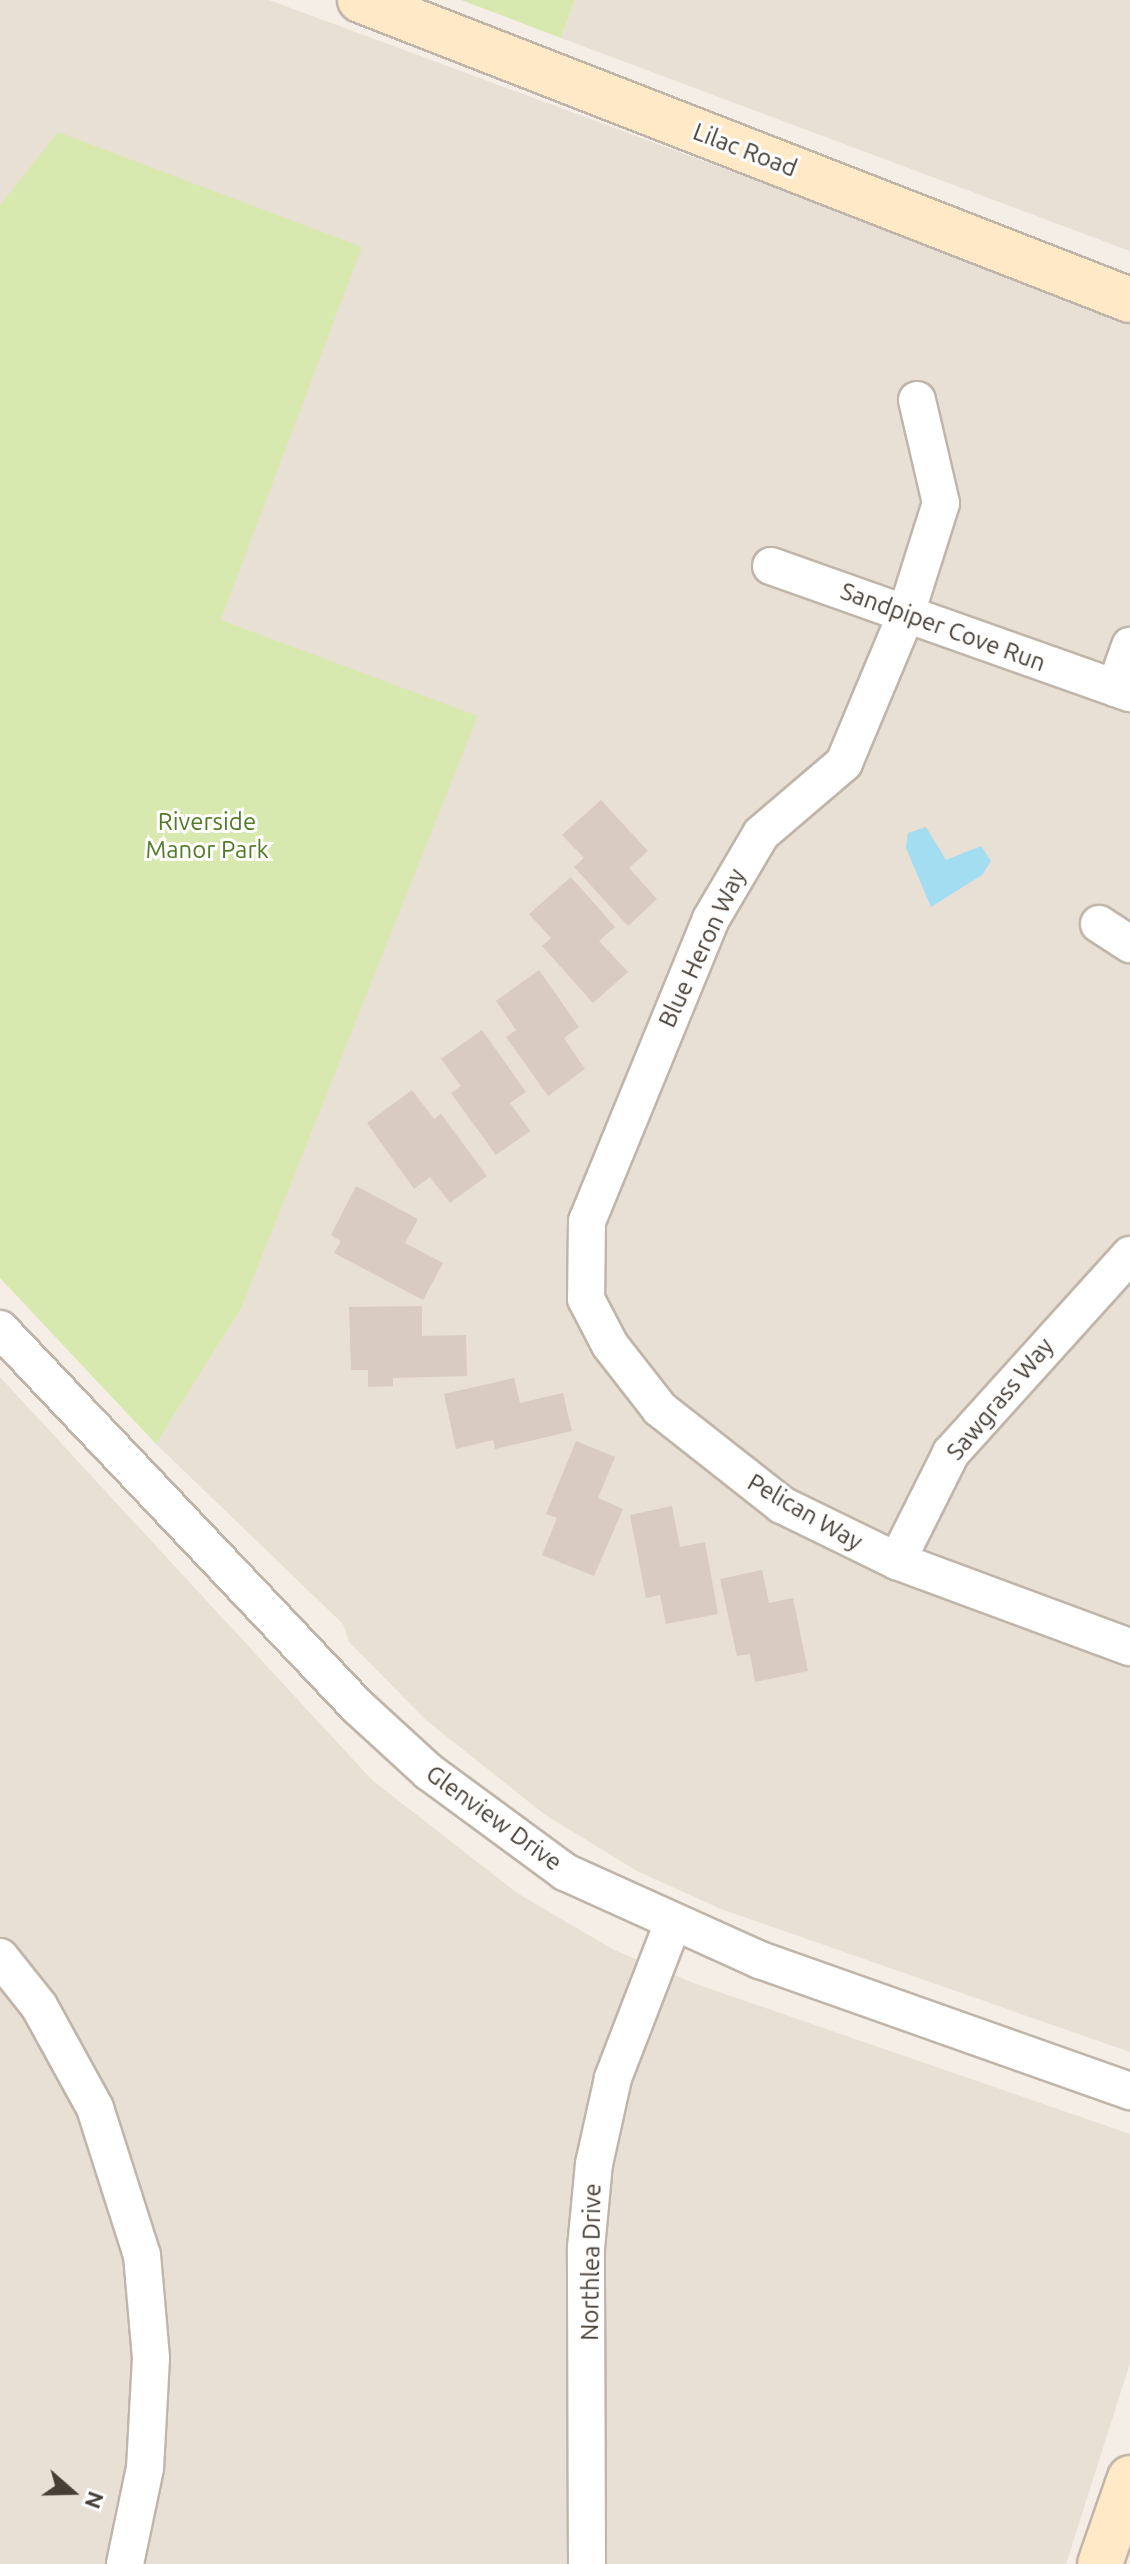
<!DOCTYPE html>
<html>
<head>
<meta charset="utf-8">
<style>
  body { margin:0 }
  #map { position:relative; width:1130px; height:2564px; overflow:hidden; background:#f4eee7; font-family:Ubuntu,sans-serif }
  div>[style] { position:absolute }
  .residential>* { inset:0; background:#e8dfd5 }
  .green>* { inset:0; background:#d7e9af }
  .water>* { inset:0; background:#a2ddf2 }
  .building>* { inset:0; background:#d9cbbf }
  .roads { filter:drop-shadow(2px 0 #c0b5a9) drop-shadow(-2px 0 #c0b5a9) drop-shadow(0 2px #c0b5a9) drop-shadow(0 -2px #c0b5a9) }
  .street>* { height:36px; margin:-18px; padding:0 18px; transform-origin:18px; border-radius:18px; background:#fff }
  .secondary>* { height:44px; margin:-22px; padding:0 22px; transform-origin:22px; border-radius:22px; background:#ffe9c6 }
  span { translate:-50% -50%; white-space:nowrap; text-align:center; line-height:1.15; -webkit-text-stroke:6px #fff; paint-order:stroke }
  .street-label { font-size:24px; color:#473e36 }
  .park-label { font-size:24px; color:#537b27 }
  .north { position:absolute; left:32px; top:2452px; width:80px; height:80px; -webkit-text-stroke:6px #fff; paint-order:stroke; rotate:110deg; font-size:22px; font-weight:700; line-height:32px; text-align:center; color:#473e36 }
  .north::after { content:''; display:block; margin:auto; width:28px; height:36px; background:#473e36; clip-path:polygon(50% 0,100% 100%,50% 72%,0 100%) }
</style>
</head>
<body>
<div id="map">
  <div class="residential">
    <i style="clip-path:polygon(0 0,269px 0,1130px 319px,1130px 2052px,721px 1909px,637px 1871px,544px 1814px,426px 1720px,349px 1642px,343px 1624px,156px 1444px,242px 1307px,477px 717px,221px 620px,361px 247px,0 205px)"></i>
    <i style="clip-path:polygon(575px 0,1130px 0,1130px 251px,561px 38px)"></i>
    <i style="clip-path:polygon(0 1377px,372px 1780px,517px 1893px,614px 1950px,696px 1984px,1130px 2134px,1130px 2363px,1066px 2564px,0 2564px)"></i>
  </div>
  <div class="green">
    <i style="clip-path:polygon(461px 0,575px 0,561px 38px)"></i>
    <i style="clip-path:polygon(58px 132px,362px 247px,221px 620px,478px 716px,242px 1307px,156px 1444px,0 1278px,0 205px)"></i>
  </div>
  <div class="water">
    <i style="clip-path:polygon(926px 827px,946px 860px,981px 846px,991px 861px,982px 875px,931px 907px,906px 848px,908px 833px)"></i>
  </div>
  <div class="building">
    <i style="clip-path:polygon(601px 800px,648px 851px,629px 868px,657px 899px,628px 926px,574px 867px,584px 858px,562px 835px)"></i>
    <i style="clip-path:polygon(571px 877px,615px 927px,599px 941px,628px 972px,593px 1003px,542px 946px,551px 938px,529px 914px)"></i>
    <i style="clip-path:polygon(539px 970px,579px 1027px,564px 1038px,585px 1069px,548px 1096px,506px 1037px,516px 1030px,496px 1001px)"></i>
    <i style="clip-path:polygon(482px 1030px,526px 1092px,510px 1103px,530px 1131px,496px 1155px,451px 1093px,461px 1086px,441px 1059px)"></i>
    <i style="clip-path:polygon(412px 1090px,434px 1119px,441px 1114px,487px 1176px,450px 1203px,430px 1177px,414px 1189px,367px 1123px)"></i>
    <i style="clip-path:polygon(356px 1186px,418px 1219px,405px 1243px,443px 1263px,423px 1300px,334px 1253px,341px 1241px,331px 1235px)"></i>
    <i style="clip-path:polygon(422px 1306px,422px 1336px,466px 1335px,467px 1376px,393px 1378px,393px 1386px,368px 1387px,368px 1370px,351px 1370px,349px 1307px)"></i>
    <i style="clip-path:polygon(514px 1378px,520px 1403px,563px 1393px,572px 1431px,495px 1449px,493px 1440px,456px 1449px,444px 1394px)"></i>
    <i style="clip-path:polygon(576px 1441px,615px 1457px,598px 1498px,623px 1509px,594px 1576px,542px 1555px,557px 1518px,546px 1514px)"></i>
    <i style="clip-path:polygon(672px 1506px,680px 1547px,705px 1542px,718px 1614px,666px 1624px,660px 1595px,646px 1598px,630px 1515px)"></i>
    <i style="clip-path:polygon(762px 1570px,769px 1603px,793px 1598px,808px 1671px,755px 1682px,750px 1654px,737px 1656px,720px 1579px)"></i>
  </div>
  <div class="roads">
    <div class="street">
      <i style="left:917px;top:400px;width:106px;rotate:76.9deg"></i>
      <i style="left:941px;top:503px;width:120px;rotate:107.5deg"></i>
      <i style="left:905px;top:617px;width:158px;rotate:112.7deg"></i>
      <i style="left:844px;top:763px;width:109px;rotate:139.5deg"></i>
      <i style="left:761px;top:834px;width:99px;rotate:120.5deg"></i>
      <i style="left:711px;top:919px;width:326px;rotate:112.3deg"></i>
      <i style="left:587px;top:1221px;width:78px;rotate:90.7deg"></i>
      <i style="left:586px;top:1299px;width:52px;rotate:62.4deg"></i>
      <i style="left:610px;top:1345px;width:81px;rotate:52deg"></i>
      <i style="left:660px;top:1409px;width:155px;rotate:38.2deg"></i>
      <i style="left:782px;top:1505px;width:128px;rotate:26deg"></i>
      <i style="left:897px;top:1561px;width:248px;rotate:20.3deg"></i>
      <i style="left:771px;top:566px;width:381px;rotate:19.5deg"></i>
      <i style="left:1115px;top:688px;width:45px;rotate:-70.3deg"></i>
      <i style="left:1099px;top:924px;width:37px;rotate:33deg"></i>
      <i style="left:0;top:1329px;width:521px;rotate:46.56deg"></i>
      <i style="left:358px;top:1707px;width:96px;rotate:42.5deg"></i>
      <i style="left:429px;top:1772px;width:169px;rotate:36.3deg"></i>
      <i style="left:565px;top:1872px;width:214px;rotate:24.3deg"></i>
      <i style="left:760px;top:1960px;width:393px;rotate:19.5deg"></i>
      <i style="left:897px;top:1561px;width:121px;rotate:-63.4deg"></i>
      <i style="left:951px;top:1453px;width:267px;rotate:-47.9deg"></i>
      <i style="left:0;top:1957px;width:63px;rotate:51.5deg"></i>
      <i style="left:39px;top:2006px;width:116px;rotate:61.2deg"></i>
      <i style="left:95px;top:2108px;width:154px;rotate:72.3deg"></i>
      <i style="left:142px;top:2255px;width:103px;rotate:85deg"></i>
      <i style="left:151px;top:2358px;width:110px;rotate:93.1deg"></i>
      <i style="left:145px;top:2468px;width:98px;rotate:101.8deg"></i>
      <i style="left:587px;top:2564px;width:316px;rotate:-90.2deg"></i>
      <i style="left:586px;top:2248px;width:84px;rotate:-84.6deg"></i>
      <i style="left:594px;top:2164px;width:88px;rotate:-77.5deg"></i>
      <i style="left:613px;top:2078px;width:164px;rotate:-68.9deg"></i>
    </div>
    <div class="secondary">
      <i style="left:360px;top:0;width:826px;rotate:21.29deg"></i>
      <i style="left:1100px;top:2564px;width:91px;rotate:-70.8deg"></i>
    </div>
  </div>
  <div class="street-label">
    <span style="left:745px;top:150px;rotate:21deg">Lilac Road</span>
    <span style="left:943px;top:627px;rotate:20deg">Sandpiper Cove Run</span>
    <span style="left:702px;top:948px;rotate:-65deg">Blue Heron Way</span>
    <span style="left:1000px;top:1399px;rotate:-50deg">Sawgrass Way</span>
    <span style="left:805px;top:1512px;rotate:30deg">Pelican Way</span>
    <span style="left:494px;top:1818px;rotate:36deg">Glenview Drive</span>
    <span style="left:591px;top:2262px;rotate:-89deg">Northlea Drive</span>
  </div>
  <div class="park-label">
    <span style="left:207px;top:836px">Riverside<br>Manor Park</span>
  </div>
  <div class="north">N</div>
</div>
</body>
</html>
